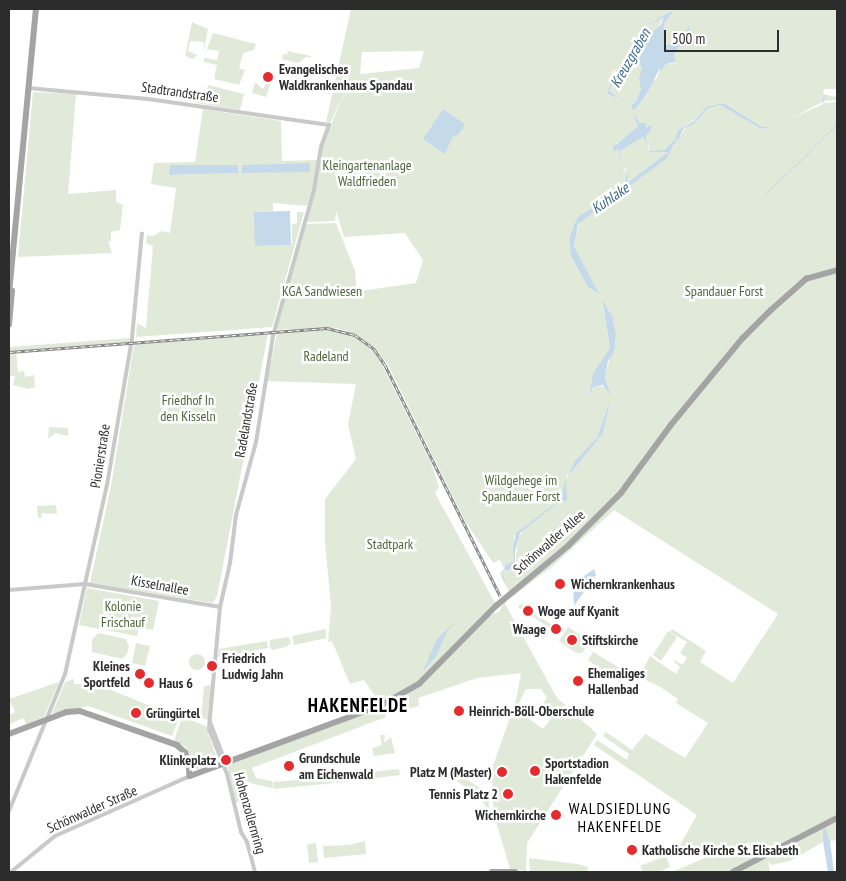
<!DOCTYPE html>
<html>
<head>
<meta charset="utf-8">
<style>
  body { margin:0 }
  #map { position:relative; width:846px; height:881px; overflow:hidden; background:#fff; font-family:"PT Sans Narrow",sans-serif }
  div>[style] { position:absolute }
  .green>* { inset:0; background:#e1ead9 }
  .round { border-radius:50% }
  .water>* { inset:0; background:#c4d9ea }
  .stream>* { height:1px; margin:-0.5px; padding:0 0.5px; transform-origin:0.5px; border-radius:0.5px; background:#c4d9ea }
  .minor>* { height:4px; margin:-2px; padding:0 2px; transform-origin:2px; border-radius:2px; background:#c9c9c9 }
  .major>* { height:5.5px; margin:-2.75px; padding:0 2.75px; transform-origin:2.75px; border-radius:2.75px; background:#a4a4a4 }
  .rail>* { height:3px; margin-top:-1.5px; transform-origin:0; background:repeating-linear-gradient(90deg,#fff 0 4px,#818181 0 8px); box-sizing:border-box; border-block:1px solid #818181 }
  .dots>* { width:14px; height:14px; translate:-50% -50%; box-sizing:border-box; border:2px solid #fff; border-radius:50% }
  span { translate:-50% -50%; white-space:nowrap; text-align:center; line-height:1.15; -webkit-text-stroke:5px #fff; paint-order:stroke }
  .poi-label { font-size:14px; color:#2c2c2c; font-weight:700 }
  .left { translate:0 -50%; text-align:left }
  .right { translate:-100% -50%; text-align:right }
  .street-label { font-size:14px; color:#2c2c2c }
  .park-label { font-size:14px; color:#4c673a }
  .water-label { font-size:15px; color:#3b688d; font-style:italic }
  .quarter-label { font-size:16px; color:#000; letter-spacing:1px }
  .district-label { font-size:19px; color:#000; font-weight:700; letter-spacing:1px }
  .frame { position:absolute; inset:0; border:10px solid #2c2c2c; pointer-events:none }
  .scale { position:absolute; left:664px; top:30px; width:115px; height:22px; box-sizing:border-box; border:2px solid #2c2c2c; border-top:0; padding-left:6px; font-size:15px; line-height:18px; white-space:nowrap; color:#2c2c2c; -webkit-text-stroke:4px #fff; paint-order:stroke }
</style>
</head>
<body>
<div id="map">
  <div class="green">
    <i style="clip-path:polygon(evenodd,351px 9px,673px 9px,650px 23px,608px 89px,608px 94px,631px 104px,633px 111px,646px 97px,648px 86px,657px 78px,660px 68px,661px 72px,666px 64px,676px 63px,674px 54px,689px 34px,690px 25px,681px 40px,666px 45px,664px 24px,673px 9px,837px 9px,837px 89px,824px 89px,823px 94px,836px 97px,837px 90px,837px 100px,824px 101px,791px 119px,825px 103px,837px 102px,837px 840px,830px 841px,826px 828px,823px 842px,790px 861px,771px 865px,768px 861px,770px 872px,672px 872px,717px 853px,714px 843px,683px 854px,676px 852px,697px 815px,594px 745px,597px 740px,627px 760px,629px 754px,603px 736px,606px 732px,632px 750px,645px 734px,685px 758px,708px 723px,676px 703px,678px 699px,659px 686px,639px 677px,650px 656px,676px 674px,680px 667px,674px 662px,675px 660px,682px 665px,687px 658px,680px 653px,687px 642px,670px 632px,672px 629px,706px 651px,700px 662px,733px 683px,778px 614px,614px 510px,554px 565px,512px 597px,500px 574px,503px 567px,500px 560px,493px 563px,465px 521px,388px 365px,379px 353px,359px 336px,337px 328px,274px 330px,306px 224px,336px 223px,355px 271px,357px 295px,360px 291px,416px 283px,423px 260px,405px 233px,344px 237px,336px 211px,342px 151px,335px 221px,307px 222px,321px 149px,340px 103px,359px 77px,340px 102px,330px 123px,326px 122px,351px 9px,424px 51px,419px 68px,360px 74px,362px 52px,424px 51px,351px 9px,724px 103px,762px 127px,775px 127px,761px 129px,720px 105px,707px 109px,695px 123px,686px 126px,680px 137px,675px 138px,678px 130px,694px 120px,704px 109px,724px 103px,351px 9px,443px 109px,458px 135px,424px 139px,443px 109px,351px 9px,631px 111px,640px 123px,646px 123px,646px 128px,649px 125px,653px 127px,646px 136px,649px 143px,643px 137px,620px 151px,622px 167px,618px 149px,613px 151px,616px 144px,638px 126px,631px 111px,351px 9px,675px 139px,674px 146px,658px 165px,579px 222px,574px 246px,597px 293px,587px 285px,572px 260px,569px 238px,574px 224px,583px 213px,606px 200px,623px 186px,627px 174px,623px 168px,627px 169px,627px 183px,668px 152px,649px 151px,648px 144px,651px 151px,664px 150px,675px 139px,351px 9px,602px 303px,614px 322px,616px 333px,605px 377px,610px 394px,607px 388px,601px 386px,593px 387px,590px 398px,593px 373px,610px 348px,602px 303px,351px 9px,610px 402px,603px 433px,567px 478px,567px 475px,597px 438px,610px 402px,351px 9px,530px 522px,518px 537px,515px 567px,507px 571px,505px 568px,500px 573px,505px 565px,514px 561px,514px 536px,530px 522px)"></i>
    <i style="clip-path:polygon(664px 17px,637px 58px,642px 68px,641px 89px,637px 99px,633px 104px,622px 101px,609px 90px,649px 25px)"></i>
    <i style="clip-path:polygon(192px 22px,208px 29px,203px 54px,204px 42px,190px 41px,188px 51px,197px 55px,193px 59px,185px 56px)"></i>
    <i style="clip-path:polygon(213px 33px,256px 44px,254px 50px,243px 53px,239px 68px,245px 70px,239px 85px,214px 79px,217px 65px,204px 62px,204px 58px,217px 60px,219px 51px,207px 49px)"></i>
    <i style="clip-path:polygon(288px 51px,311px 56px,310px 58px,306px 57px,298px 63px,282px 59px,283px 54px,287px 55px)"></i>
    <i style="clip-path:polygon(262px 80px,268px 82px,270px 85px,266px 97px,252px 93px,255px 82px,263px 89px,266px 83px)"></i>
    <i style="clip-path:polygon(208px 85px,244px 94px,240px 110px,196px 103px,197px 99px,204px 103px)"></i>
    <i style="clip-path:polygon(33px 92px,76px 94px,68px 194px,116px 190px,116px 202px,123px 205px,120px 230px,111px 232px,111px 241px,108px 241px,112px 253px,18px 257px)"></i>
    <i style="clip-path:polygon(evenodd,203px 109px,281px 121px,282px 161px,318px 160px,310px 201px,306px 206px,273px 203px,273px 211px,255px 212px,255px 246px,292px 245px,292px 224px,297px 223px,297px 212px,304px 212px,272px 327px,136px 337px,137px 323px,146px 328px,153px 246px,146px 243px,147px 235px,153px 236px,162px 231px,170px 233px,176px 188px,151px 184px,154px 163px,195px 162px,203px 109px,171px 165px,238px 165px,238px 173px,170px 175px,171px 165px)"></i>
    <i style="clip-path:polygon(326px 329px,358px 338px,375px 352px,385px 366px,383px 367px,431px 463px,439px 487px,435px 493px,495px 603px,418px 681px,376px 706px,375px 696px,364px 680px,350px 684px,332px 641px,328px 642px,331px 606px,325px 543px,325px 499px,356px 459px,348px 424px,356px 384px,267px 381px,277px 333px)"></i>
    <i style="clip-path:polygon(268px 334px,217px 596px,213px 603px,90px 583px,111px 486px,134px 344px)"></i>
    <i style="clip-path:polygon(130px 338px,130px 342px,10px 351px,10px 347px)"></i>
    <i style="clip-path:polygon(16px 352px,18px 372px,24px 371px,25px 377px,34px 375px,35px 387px,28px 389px,13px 385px,15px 376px,9px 376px,9px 353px)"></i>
    <i style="clip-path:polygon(49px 427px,68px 428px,68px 436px,55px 433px,48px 439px)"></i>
    <i style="clip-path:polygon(56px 505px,57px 514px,42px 513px,41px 518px,38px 518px,37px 506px)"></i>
    <i style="clip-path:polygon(87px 588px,159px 601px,153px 630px,139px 627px,137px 636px,79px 625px)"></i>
    <i style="clip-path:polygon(evenodd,504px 602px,557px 698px,597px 734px,527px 843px,526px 871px,510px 869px,495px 818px,492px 797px,493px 766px,516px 700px,521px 673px,477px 678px,418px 698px,419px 706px,411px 708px,389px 711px,387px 705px,408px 694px,490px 615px,499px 612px,504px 602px,526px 689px,541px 689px,547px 698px,542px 705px,554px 715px,543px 729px,516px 709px,526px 689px)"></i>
    <i style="clip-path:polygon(520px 604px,561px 631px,559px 634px,518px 607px)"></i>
    <i style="clip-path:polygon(568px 627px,586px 639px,587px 645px,582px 653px,576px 653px,559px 641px)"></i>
    <i style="clip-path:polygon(326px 629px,326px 638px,294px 645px,292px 636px)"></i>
    <i style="clip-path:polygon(668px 631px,677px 637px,661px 661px,653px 655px)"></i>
    <i style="clip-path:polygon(99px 633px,126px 639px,129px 646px,127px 654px,122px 659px,92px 652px,92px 639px)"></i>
    <i style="clip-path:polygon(289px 637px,291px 643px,286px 647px,272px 650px,270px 647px,270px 640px)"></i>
    <i style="clip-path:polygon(267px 641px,268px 648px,218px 657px,219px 649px)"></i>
    <i style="clip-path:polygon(136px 643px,150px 646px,145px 666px,132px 663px)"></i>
    <i style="clip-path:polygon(593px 652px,625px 671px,632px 673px,625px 673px,620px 683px,588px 660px)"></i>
    <i class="round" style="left:189px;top:654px;width:16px;height:16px"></i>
    <i style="clip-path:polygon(74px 679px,74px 684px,99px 685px,179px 718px,172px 736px,88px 706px,52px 714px,65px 682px)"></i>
    <i style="clip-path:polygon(59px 682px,44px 717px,26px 724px,24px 718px,9px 724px,9px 715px,15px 712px,9px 699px)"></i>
    <i style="clip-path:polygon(212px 685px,208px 720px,180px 711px,202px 709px,204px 686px)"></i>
    <i style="clip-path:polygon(383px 708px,386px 717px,252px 768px,256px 778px,272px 781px,273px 788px,253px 784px,233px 774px,240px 802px,235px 802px,227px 765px)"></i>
    <i style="clip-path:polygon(182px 717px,206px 726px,218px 763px,194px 770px,186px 747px,174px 741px)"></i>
    <i style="clip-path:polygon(380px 735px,385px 735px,384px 743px,391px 737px,395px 753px,374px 756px,372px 748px,382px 745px)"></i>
    <i style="clip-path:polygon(399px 769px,400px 775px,336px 783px,336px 776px)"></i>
    <i style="clip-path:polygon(443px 769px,465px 778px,489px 794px,489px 810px,476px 794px,455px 780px,432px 774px,405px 773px)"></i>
    <i style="clip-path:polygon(333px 777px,334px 783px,274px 789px,273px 782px)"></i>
    <i style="clip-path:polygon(365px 841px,366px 854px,324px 858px,323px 846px,349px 845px)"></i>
    <i style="clip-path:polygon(316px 843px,318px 862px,309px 863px,307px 844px)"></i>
    <i style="clip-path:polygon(666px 856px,670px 867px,659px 872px,643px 872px,640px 866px)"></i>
    <i style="clip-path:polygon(529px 858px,577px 864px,588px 867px,587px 871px,530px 872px)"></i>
  </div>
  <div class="water">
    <i style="clip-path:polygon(evenodd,674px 9px,664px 24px,666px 45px,681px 40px,690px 24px,689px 34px,674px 54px,676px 62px,666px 64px,661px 72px,660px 68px,644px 99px,633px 111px,631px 104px,608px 94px,608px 89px,650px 23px,674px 9px,664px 17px,661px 24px,648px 36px,644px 50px,636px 59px,642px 68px,639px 79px,641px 89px,636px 101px,633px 104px,622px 101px,609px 90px,649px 25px,664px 17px)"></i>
    <i style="clip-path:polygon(724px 103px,762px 127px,776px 127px,761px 129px,720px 105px,707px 109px,695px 123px,684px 128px,678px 140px,675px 138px,678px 130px,694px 121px,706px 107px)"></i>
    <i style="clip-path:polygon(443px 109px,465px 124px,458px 135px,453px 136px,445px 154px,423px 139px)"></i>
    <i style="clip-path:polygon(631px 111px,640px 123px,646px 123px,646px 128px,649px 125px,653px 127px,646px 136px,648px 144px,643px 137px,620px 151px,622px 167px,618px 149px,613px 152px,613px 147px,638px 126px)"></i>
    <i style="clip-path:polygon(675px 139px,676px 141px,666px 159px,578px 224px,574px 246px,599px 294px,588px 287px,571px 257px,569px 239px,574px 224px,580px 215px,606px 200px,623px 187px,627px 174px,624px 167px,628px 173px,627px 183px,668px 152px,650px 152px,649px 144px,651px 151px,664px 150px)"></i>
    <i style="clip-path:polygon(310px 163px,310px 172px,242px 173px,242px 165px)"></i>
    <i style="clip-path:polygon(170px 165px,238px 165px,238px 173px,169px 175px)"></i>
    <i style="clip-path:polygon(290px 211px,291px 245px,255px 246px,254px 212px)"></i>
    <i style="clip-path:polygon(602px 300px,612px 316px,616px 333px,614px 352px,608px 361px,605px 377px,611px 396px,603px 385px,593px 387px,589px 398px,593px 373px,610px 348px)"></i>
    <i style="clip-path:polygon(611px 398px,603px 433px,567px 478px,575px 461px,597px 438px)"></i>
    <i style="clip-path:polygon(566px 479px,567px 500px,555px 505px,520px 533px,515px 551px,515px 567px,507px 571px,505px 568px,502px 576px,505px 565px,514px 561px,513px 547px,516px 533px,560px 500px)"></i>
    <i style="clip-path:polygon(594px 569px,596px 575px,574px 606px,573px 584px)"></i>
    <i style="clip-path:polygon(462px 616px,446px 633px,437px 655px,422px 673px,437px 639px)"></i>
    <i style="clip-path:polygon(826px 828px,830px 841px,834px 872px,828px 872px,823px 841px,823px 829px)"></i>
  </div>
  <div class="stream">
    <i style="left:822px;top:103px;width:8px;rotate:-76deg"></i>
    <i style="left:812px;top:148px;width:35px;rotate:-44deg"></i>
    <i style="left:765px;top:194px;width:64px;rotate:-43.7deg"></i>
    <i style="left:502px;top:575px;width:6px;rotate:72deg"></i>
  </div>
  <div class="minor">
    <i style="left:28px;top:88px;width:121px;rotate:5.2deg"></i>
    <i style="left:148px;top:99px;width:183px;rotate:8.2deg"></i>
    <i style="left:329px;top:125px;width:23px;rotate:110deg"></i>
    <i style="left:321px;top:147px;width:44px;rotate:99.2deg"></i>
    <i style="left:314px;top:190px;width:152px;rotate:105.7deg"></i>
    <i style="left:273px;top:336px;width:107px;rotate:99.1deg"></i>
    <i style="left:256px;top:442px;width:76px;rotate:105.3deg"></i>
    <i style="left:236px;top:515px;width:48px;rotate:97.1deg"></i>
    <i style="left:230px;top:563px;width:45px;rotate:102.8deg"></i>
    <i style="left:220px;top:607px;width:122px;rotate:95.2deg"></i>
    <i style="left:209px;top:729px;width:48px;rotate:68.2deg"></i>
    <i style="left:227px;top:774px;width:60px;rotate:76.4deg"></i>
    <i style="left:241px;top:832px;width:12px;rotate:59deg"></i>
    <i style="left:247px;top:842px;width:31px;rotate:75deg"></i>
    <i style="left:9px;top:590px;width:76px;rotate:-4.5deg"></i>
    <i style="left:85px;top:584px;width:137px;rotate:9.7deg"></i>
    <i style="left:210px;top:722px;width:33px;rotate:69deg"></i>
    <i style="left:222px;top:753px;width:7px;rotate:90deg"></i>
    <i style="left:9px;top:811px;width:148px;rotate:-67.8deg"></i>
    <i style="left:65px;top:674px;width:194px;rotate:-77.5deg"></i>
    <i style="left:107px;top:485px;width:149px;rotate:-80.3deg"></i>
    <i style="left:132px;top:338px;width:105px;rotate:-84.6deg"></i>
    <i style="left:11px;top:872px;width:57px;rotate:-39.3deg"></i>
    <i style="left:55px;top:836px;width:148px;rotate:-24deg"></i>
  </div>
  <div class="major">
    <i style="left:9px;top:294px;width:286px;rotate:-84.6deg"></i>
    <i style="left:9px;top:325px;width:34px;rotate:-85deg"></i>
    <i style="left:9px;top:734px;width:62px;rotate:-20.8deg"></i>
    <i style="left:67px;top:712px;width:13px;rotate:-4deg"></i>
    <i style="left:80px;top:711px;width:103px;rotate:19.3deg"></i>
    <i style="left:177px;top:745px;width:11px;rotate:41deg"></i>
    <i style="left:185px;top:752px;width:12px;rotate:66deg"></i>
    <i style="left:189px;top:762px;width:14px;rotate:86deg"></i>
    <i style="left:190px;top:776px;width:205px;rotate:-20.3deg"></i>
    <i style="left:382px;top:705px;width:43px;rotate:-29.6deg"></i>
    <i style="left:419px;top:684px;width:110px;rotate:-45.4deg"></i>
    <i style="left:496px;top:606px;width:94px;rotate:-39.8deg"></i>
    <i style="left:568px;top:546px;width:75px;rotate:-45deg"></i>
    <i style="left:621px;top:493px;width:84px;rotate:-53.7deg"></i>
    <i style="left:671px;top:425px;width:112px;rotate:-50.5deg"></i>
    <i style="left:742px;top:339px;width:41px;rotate:-45deg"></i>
    <i style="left:771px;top:310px;width:47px;rotate:-41.5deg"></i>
    <i style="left:806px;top:279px;width:32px;rotate:-16deg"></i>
    <i style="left:492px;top:872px;width:23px"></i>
    <i style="left:733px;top:872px;width:117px;rotate:-27.4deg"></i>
  </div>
  <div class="rail">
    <i style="left:9px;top:352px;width:319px;rotate:-4.3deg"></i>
    <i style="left:327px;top:328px;width:29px;rotate:14deg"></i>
    <i style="left:355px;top:335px;width:24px;rotate:36deg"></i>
    <i style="left:374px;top:349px;width:19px;rotate:55deg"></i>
    <i style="left:385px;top:365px;width:258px;rotate:63.5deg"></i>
  </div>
  <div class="dots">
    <i style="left:268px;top:77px;background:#e42c2f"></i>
    <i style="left:560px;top:584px;background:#e42c2f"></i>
    <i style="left:528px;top:611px;background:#e42c2f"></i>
    <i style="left:556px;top:629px;background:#e42c2f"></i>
    <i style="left:572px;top:640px;background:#e42c2f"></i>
    <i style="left:212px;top:666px;background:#e42c2f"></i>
    <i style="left:140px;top:674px;background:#e42c2f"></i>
    <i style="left:578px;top:681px;background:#e42c2f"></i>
    <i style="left:149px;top:683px;background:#e42c2f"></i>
    <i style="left:459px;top:711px;background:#e42c2f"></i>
    <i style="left:136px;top:713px;background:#e42c2f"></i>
    <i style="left:226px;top:760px;background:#e42c2f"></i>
    <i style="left:289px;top:766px;background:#e42c2f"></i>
    <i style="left:535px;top:771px;background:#e42c2f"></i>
    <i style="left:502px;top:772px;background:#e42c2f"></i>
    <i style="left:508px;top:794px;background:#e42c2f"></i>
    <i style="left:556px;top:815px;background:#e42c2f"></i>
    <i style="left:632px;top:850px;background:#e42c2f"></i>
  </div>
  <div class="poi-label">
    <span class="left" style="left:279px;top:77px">Evangelisches<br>Waldkrankenhaus Spandau</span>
    <span class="left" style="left:571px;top:584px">Wichernkrankenhaus</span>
    <span class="left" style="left:538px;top:611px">Woge auf Kyanit</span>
    <span class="right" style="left:546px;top:629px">Waage</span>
    <span class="left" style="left:582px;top:640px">Stiftskirche</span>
    <span class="left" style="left:222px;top:666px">Friedrich<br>Ludwig Jahn</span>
    <span class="right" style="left:130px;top:674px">Kleines<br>Sportfeld</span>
    <span class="left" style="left:588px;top:681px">Ehemaliges<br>Hallenbad</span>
    <span class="left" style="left:159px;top:683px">Haus 6</span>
    <span class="left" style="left:469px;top:711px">Heinrich-Böll-Oberschule</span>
    <span class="left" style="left:146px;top:713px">Grüngürtel</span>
    <span class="left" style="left:299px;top:766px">Grundschule<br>am Eichenwald</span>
    <span class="right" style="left:216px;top:760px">Klinkeplatz</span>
    <span class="left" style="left:545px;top:771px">Sportstadion<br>Hakenfelde</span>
    <span class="right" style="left:492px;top:772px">Platz M (Master)</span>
    <span class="right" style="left:498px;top:794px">Tennis Platz 2</span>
    <span class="right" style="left:546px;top:815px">Wichernkirche</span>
    <span class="left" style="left:642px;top:850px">Katholische Kirche St. Elisabeth</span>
  </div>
  <div class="street-label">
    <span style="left:180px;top:92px;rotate:8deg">Stadtrandstraße</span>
    <span style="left:246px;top:420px;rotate:-80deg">Radelandstraße</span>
    <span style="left:100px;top:456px;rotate:-81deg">Pionierstraße</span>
    <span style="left:549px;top:542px;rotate:-41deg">Schönwalder Allee</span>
    <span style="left:160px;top:585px;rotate:10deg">Kisselnallee</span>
    <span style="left:92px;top:809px;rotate:-24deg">Schönwalder Straße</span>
    <span style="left:250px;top:813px;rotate:74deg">Hohenzollernring</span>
  </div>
  <div class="park-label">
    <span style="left:367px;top:173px">Kleingartenanlage<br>Waldfrieden</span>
    <span style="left:322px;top:291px">KGA Sandwiesen</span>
    <span style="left:724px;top:291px">Spandauer Forst</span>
    <span style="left:326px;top:356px">Radeland</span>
    <span style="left:188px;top:408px">Friedhof In<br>den Kisseln</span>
    <span style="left:521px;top:488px">Wildgehege im<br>Spandauer Forst</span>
    <span style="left:390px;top:544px">Stadtpark</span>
    <span style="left:123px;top:614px">Kolonie<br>Frischauf</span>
  </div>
  <div class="water-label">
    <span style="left:630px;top:58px;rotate:-60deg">Kreuzgraben</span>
    <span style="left:610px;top:198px;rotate:-35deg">Kuhlake</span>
  </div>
  <div class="quarter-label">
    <span style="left:620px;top:817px">WALDSIEDLUNG<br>HAKENFELDE</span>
  </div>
  <div class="district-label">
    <span style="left:358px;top:706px">HAKENFELDE</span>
  </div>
  <div class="frame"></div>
  <div class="scale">500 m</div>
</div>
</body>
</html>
